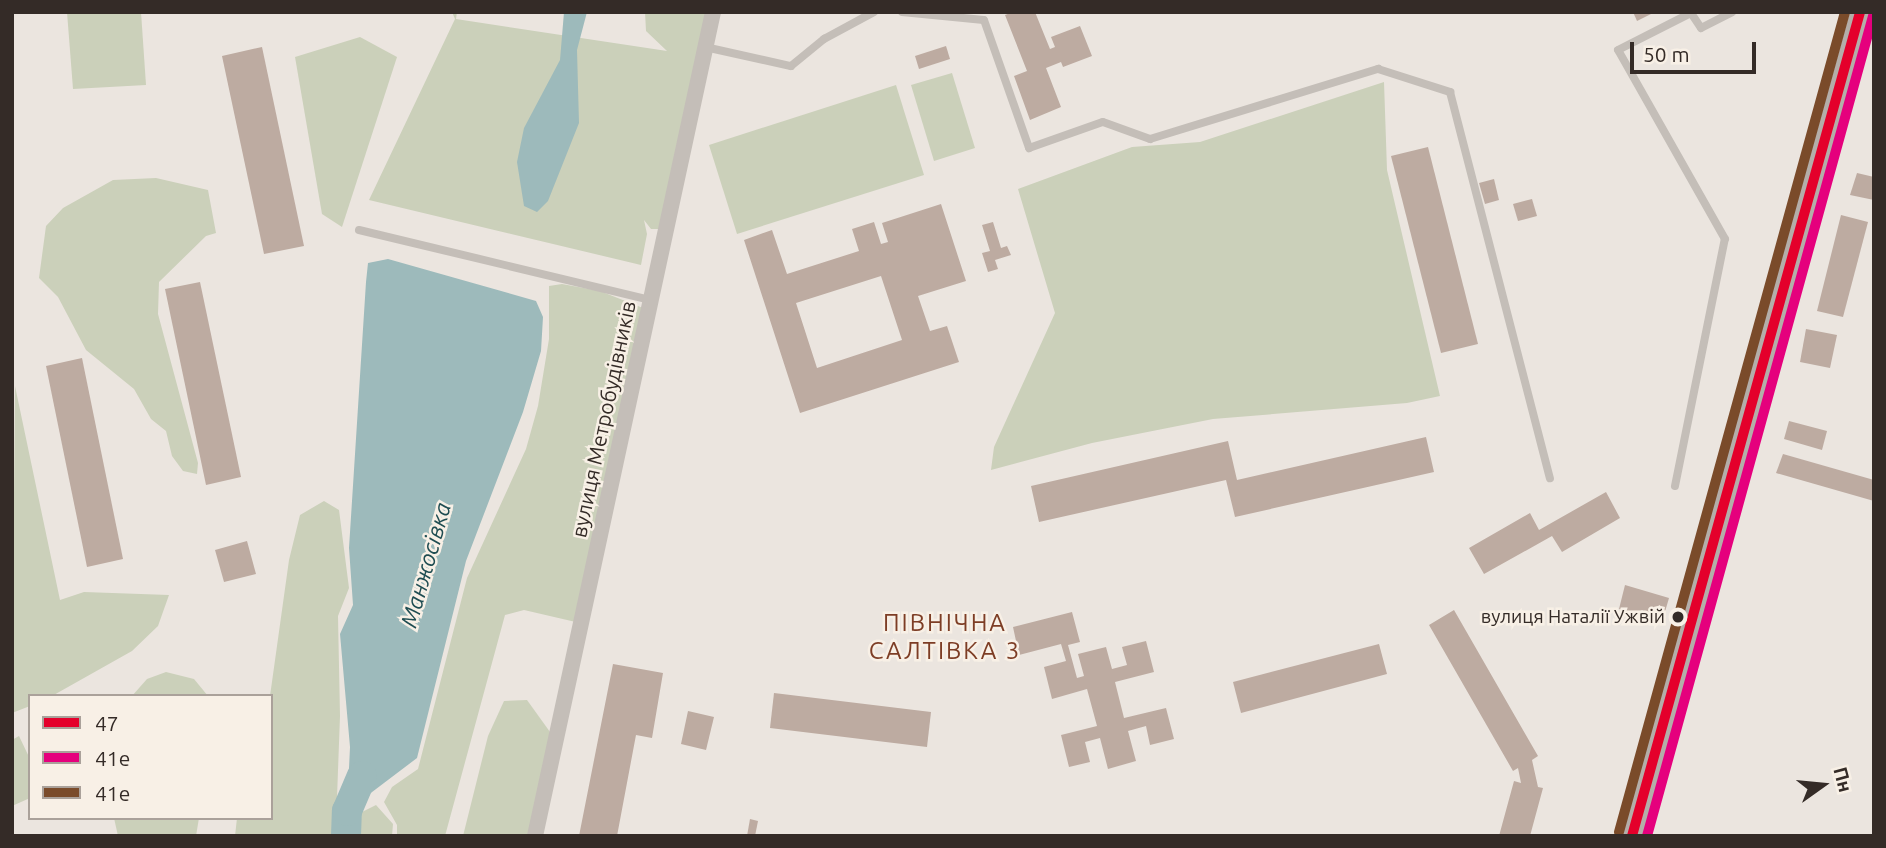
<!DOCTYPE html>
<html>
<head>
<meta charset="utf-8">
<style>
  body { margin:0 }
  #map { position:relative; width:1886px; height:848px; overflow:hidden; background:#ebe5df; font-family:Ubuntu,sans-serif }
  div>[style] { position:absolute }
  .green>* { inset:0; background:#cbd0ba }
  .water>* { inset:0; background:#9dbabb }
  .river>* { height:30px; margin:-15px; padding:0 15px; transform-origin:15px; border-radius:15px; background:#9dbabb }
  .building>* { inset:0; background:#bdaba1 }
  .service>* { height:8px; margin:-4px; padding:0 4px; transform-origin:4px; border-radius:4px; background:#c4beb8 }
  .minor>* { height:16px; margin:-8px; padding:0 8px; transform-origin:8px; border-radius:8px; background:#c4beb8 }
  .secondary>* { height:21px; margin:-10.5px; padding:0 10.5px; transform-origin:10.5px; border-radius:10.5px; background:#b4aea9 }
  .bus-1>* { height:10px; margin:-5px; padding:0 5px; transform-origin:5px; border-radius:5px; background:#e4002b }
  .bus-2>* { height:10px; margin:-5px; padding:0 5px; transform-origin:5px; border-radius:5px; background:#e5007d }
  .bus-3>* { height:10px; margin:-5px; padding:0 5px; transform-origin:5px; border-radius:5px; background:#7a4b2a }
  .dots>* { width:19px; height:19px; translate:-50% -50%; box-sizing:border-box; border:4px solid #f8f0e6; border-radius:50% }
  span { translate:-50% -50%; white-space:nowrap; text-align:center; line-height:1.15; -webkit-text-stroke:5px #f8f0e6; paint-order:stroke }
  .bus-label { font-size:19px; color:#342b27 }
  .right { translate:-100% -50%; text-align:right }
  .street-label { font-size:21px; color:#342b27 }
  .water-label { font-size:23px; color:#1f4d52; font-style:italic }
  .quarter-label { font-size:24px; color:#7d3d25; letter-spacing:2px }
  .frame { position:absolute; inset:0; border:14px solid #342b27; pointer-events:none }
  .legend { position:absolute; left:28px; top:694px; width:245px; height:126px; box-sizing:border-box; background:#f8f0e6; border:2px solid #aaa19a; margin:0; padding:9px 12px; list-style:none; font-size:21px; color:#342b27 }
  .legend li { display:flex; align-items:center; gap:14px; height:35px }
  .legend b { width:35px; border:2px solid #aaa19a }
  .north { position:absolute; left:1788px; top:750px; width:70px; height:70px; -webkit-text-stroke:5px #f8f0e6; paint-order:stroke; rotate:75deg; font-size:19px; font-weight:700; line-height:28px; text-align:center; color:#342b27 }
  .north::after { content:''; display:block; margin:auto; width:24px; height:32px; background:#342b27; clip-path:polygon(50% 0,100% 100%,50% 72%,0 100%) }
  .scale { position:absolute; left:1630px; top:42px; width:126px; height:32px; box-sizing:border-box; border:4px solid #342b27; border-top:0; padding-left:9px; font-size:21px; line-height:24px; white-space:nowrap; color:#342b27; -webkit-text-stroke:5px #f8f0e6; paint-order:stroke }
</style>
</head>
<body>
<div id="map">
  <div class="green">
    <i style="clip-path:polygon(67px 12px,141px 12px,146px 85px,73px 89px)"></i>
    <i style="clip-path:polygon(452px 12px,457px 12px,456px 19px,667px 51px,646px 31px,645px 12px,713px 12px,666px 229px,651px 229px,644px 220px,647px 234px,641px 265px,369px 200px,455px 19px)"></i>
    <i style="clip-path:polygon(360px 37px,397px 57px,342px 227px,322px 214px,295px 57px)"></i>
    <i style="clip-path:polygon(952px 73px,975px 148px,934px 161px,911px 85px)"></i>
    <i style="clip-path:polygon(1384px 82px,1387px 170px,1440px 396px,1407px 403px,1213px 419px,1092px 443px,991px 470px,994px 447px,1055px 313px,1018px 189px,1132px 147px,1200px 142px)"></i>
    <i style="clip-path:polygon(896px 85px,924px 175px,737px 234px,709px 145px)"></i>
    <i style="clip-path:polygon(156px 178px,208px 190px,216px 233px,206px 236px,159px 282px,158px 314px,198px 463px,197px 474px,183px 471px,172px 456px,166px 431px,151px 419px,134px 389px,86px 350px,58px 297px,39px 278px,46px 226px,63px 208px,113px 180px)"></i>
    <i style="clip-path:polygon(562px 284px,600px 291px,648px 310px,580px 623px,524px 610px,505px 615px,445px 836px,397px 836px,397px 825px,384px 802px,392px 787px,418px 769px,467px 578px,526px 449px,538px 406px,549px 339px,549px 286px)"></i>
    <i style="clip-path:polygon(15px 386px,60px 600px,84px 592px,169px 595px,158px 626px,132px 651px,52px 696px,30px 696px,30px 706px,12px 713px)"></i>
    <i style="clip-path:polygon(324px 501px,339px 510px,349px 588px,338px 616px,340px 716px,336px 825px,376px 805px,393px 824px,392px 836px,235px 836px,237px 818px,271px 818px,270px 696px,289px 560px,300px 515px)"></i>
    <i style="clip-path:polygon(166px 672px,194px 679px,208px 696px,132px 696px,147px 679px)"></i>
    <i style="clip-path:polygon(527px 700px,550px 732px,528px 836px,463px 836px,488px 736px,504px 701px)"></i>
    <i style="clip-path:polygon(19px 736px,30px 759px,30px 798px,12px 806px,12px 740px)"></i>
    <i style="clip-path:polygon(114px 818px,199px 818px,196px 836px,118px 836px)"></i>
  </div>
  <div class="water">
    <i style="clip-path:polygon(564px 12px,587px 12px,577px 50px,579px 123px,548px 201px,537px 212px,524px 206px,517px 162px,524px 128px,560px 60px)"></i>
    <i style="clip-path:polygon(388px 259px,536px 301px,543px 317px,541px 351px,523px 412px,466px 561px,417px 758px,347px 811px,350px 747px,340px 634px,353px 605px,349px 548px,366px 282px,368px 263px)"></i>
  </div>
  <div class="river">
    <i style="left:346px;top:836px;width:25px;rotate:-88deg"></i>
    <i style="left:347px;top:811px;width:38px;rotate:-67deg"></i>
  </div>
  <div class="building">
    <i style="clip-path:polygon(1013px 12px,1035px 12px,1050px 49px,1055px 47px,1051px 37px,1080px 26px,1092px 56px,1063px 67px,1061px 62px,1046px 68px,1061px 107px,1030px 120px,1014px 76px,1027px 71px,1005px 15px)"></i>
    <i style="clip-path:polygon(1633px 12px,1655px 12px,1637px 21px)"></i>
    <i style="clip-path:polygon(946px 46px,950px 59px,919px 69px,915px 56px)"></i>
    <i style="clip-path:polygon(262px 47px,304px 246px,264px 254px,222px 56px)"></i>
    <i style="clip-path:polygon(1428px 147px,1478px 344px,1441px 353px,1391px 156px)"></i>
    <i style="clip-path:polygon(1857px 173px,1874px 177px,1874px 200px,1850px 195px)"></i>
    <i style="clip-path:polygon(1494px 179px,1499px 200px,1485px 204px,1479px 183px)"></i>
    <i style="clip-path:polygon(1532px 199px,1537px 216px,1518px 221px,1513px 204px)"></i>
    <i style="clip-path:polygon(evenodd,941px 204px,966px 281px,918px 296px,930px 331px,947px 326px,959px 362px,800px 413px,744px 240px,772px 230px,787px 274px,859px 251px,852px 229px,874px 222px,881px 244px,888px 242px,882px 223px,941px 204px,881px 276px,902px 340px,817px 368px,796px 303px,881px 276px)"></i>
    <i style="clip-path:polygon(1841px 215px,1868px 222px,1843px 317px,1817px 311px)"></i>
    <i style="clip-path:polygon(993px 222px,1001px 248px,1007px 246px,1011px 255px,995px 260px,998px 269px,988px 272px,982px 253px,990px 251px,982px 225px)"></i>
    <i style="clip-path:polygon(200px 282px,241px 477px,206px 485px,165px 289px)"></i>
    <i style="clip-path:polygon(1806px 329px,1837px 335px,1830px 368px,1800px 362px)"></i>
    <i style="clip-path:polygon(82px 358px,123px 559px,87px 567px,46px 366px)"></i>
    <i style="clip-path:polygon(1789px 421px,1827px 431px,1822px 450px,1784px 439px)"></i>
    <i style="clip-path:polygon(1426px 437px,1434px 472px,1235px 517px,1226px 480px,1039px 522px,1031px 486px,1228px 441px,1237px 480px)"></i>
    <i style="clip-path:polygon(1783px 454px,1874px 480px,1874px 501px,1776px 473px)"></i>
    <i style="clip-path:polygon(1606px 492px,1620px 518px,1562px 552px,1552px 536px,1484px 574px,1469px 548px,1530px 513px,1539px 530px)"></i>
    <i style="clip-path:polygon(247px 541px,256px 574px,224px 582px,215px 550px)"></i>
    <i style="clip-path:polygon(1625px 585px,1669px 598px,1662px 622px,1619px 609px)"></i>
    <i style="clip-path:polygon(1454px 610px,1538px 756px,1532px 760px,1538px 787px,1543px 788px,1530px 836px,1499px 836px,1514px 781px,1521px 783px,1518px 768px,1513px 771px,1429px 625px)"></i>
    <i style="clip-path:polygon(1072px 612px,1080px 642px,1068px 645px,1077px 678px,1084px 676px,1078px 654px,1106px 647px,1112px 669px,1127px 665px,1122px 647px,1146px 641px,1154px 672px,1115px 682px,1124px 718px,1166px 708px,1174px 739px,1150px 745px,1146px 726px,1128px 731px,1136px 761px,1108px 769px,1100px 738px,1085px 742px,1090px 762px,1069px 767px,1061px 735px,1097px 726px,1087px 689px,1052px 699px,1044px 667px,1066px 661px,1061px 644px,1019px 655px,1013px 627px)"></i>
    <i style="clip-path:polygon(1379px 644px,1387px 674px,1241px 713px,1233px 682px)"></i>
    <i style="clip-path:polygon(613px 664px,663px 673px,652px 738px,636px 735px,617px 836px,579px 836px)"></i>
    <i style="clip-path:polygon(774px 693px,931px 712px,927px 747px,770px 728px)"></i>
    <i style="clip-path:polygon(688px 711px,714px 717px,706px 750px,681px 744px)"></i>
    <i style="clip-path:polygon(750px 819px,758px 821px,755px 836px,747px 836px)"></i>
  </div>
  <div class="service">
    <i style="left:902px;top:12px;width:82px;rotate:5.6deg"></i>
    <i style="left:984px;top:20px;width:136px;rotate:70.6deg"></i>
    <i style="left:1029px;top:148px;width:78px;rotate:-19.4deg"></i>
    <i style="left:1103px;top:122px;width:50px;rotate:19.9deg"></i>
    <i style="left:1150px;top:139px;width:239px;rotate:-17.1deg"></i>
    <i style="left:1378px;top:69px;width:76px;rotate:17.7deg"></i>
    <i style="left:1450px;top:92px;width:399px;rotate:75.5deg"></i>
    <i style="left:705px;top:47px;width:88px;rotate:12.5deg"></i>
    <i style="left:791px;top:66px;width:43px;rotate:-39.3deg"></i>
    <i style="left:824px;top:39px;width:57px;rotate:-28.4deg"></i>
    <i style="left:359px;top:230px;width:299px;rotate:13.5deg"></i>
    <i style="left:1675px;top:486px;width:252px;rotate:-78.6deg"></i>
    <i style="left:1725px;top:239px;width:217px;rotate:-119.5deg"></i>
    <i style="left:1618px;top:50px;width:82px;rotate:-26.9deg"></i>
    <i style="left:1691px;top:13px;width:18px;rotate:56deg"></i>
    <i style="left:1701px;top:28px;width:35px;rotate:-27deg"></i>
  </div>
  <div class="minor">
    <i style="left:535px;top:836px;width:843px;rotate:-77.81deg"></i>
  </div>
  <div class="secondary">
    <i style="left:1632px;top:836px;width:855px;rotate:-74.53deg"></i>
  </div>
  <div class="bus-1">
    <i style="left:1632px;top:836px;width:855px;rotate:-74.53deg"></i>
  </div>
  <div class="bus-2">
    <i style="left:1647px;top:836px;width:851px;rotate:-74.59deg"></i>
  </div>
  <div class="bus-3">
    <i style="left:1619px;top:832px;width:851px;rotate:-74.59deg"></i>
  </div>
  <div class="dots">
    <i style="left:1678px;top:617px;background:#342b27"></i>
  </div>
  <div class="bus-label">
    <span class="right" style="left:1665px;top:617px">вулиця Наталії Ужвій</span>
  </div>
  <div class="street-label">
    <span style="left:603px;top:419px;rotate:-78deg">вулиця Метробудівників</span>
  </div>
  <div class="water-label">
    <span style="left:426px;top:565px;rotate:-74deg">Манжосівка</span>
  </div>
  <div class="quarter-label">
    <span style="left:945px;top:637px">ПІВНІЧНА<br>САЛТІВКА 3</span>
  </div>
  <div class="frame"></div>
  <ul class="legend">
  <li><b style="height:9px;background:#e4002b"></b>47</li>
  <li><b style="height:9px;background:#e5007d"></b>41e</li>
  <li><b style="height:9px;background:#7a4b2a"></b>41е</li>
  </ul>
  <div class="north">Пн</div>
  <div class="scale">50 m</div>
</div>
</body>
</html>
